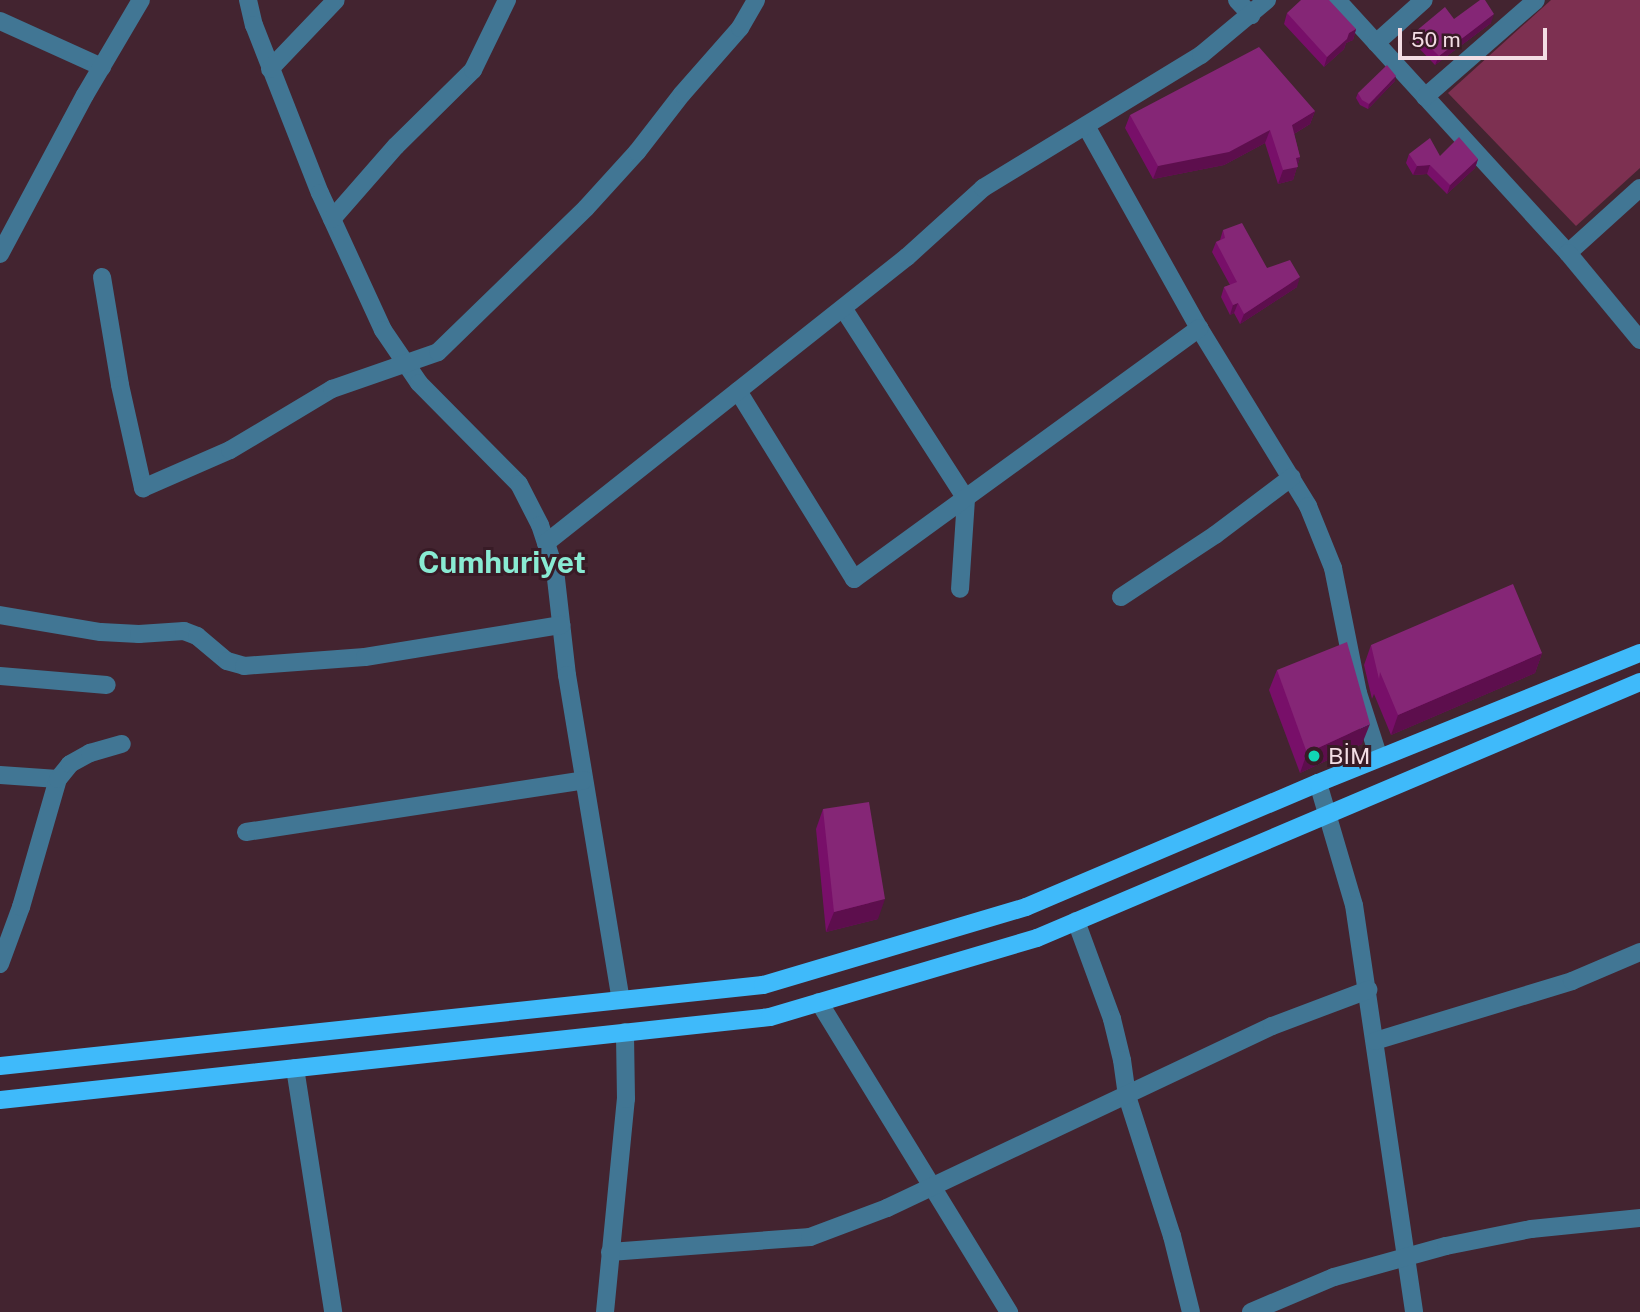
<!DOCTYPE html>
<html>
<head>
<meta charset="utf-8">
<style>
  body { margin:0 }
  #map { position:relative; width:1640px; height:1312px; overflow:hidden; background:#432430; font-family:"Public Sans",sans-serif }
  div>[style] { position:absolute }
  .green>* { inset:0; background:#7d3051 }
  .minor>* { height:18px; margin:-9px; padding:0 9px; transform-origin:9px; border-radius:9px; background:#417694 }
  .major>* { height:18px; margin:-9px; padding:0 9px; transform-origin:9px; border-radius:9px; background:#3fbafa }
  .wall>* { inset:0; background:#780f69 }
  .shaded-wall>* { inset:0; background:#5d0e4d }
  .building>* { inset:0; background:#852676 }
  .dots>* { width:19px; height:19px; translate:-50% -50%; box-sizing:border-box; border:4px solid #381b26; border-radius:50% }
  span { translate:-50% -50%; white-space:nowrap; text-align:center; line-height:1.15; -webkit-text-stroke:6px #381b26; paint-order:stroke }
  .poi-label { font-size:23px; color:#f3dde4 }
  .left { translate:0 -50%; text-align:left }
  .district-label { font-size:30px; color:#89ebd3; font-weight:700 }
  .scale { position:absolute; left:1398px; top:28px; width:149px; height:32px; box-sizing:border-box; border:4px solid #f3dde4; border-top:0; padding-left:9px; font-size:21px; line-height:24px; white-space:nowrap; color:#f3dde4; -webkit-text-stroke:5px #381b26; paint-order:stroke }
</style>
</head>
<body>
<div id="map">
  <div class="green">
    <i style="clip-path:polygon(1551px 0,1640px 0,1640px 168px,1576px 226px,1448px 93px)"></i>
  </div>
  <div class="minor">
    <i style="left:248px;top:0;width:26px;rotate:77deg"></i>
    <i style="left:254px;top:25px;width:180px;rotate:68.6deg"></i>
    <i style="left:320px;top:193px;width:151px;rotate:65.3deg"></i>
    <i style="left:383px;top:330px;width:64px;rotate:55.8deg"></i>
    <i style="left:419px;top:383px;width:142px;rotate:45.3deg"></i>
    <i style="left:519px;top:484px;width:46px;rotate:62.9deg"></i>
    <i style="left:540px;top:525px;width:47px;rotate:71.6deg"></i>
    <i style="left:555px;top:570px;width:106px;rotate:83.5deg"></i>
    <i style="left:567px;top:675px;width:329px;rotate:80.6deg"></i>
    <i style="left:1237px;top:0;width:21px;rotate:47deg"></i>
    <i style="left:1337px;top:0;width:343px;rotate:47.6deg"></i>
    <i style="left:1568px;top:253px;width:97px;rotate:-42.1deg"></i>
    <i style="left:0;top:21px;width:112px;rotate:24.3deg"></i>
    <i style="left:1376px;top:43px;width:64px;rotate:-41.9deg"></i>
    <i style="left:270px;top:69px;width:95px;rotate:-46.3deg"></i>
    <i style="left:1425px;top:97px;width:147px;rotate:-41.1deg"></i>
    <i style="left:1086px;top:126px;width:231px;rotate:60.8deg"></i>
    <i style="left:1199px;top:328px;width:209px;rotate:58.5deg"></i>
    <i style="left:1308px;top:506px;width:67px;rotate:68deg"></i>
    <i style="left:1333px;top:568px;width:127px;rotate:78.7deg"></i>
    <i style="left:1358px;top:693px;width:68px;rotate:72.1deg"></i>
    <i style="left:332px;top:219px;width:97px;rotate:-48.8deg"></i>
    <i style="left:396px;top:146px;width:108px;rotate:-44.6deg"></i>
    <i style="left:473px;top:70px;width:78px;rotate:-64.1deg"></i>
    <i style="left:1568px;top:253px;width:113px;rotate:50.4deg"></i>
    <i style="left:0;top:254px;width:180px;rotate:-61.9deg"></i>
    <i style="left:85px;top:95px;width:110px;rotate:-59.5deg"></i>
    <i style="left:102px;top:277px;width:109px;rotate:80.5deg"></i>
    <i style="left:120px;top:385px;width:106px;rotate:77.4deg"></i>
    <i style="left:143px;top:488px;width:95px;rotate:-23.6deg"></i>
    <i style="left:230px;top:450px;width:119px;rotate:-30.9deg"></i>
    <i style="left:332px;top:389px;width:112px;rotate:-19.2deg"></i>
    <i style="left:438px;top:352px;width:206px;rotate:-44.2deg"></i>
    <i style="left:586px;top:208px;width:76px;rotate:-47.7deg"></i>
    <i style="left:637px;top:152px;width:73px;rotate:-52.2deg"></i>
    <i style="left:682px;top:94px;width:88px;rotate:-48.7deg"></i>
    <i style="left:740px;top:28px;width:32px;rotate:-60deg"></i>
    <i style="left:843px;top:308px;width:227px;rotate:57.2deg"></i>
    <i style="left:966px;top:499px;width:90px;rotate:93.8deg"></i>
    <i style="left:738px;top:391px;width:221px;rotate:58.3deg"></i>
    <i style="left:854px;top:579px;width:427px;rotate:-36deg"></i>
    <i style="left:546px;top:543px;width:461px;rotate:-38.4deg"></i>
    <i style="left:907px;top:257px;width:103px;rotate:-42.2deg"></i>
    <i style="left:983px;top:188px;width:255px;rotate:-31.4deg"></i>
    <i style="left:1201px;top:55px;width:86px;rotate:-39.8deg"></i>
    <i style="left:1121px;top:597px;width:113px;rotate:-33.4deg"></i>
    <i style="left:1215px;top:535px;width:96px;rotate:-37deg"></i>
    <i style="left:0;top:615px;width:102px;rotate:9.6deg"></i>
    <i style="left:101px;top:632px;width:38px;rotate:3deg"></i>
    <i style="left:139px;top:634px;width:45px;rotate:-3.8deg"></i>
    <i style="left:184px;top:631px;width:14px;rotate:21deg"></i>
    <i style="left:197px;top:636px;width:39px;rotate:40deg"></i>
    <i style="left:227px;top:661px;width:18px;rotate:16deg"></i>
    <i style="left:244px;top:666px;width:121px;rotate:-4.3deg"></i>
    <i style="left:365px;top:657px;width:199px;rotate:-9.3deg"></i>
    <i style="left:0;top:676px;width:107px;rotate:4.8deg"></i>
    <i style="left:0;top:775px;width:58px;rotate:3.9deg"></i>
    <i style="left:1318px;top:783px;width:127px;rotate:73.6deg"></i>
    <i style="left:1354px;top:905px;width:411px;rotate:81.6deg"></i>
    <i style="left:246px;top:832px;width:342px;rotate:-8.7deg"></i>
    <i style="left:1076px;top:921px;width:104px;rotate:69.8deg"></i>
    <i style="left:1112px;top:1019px;width:42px;rotate:76.3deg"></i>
    <i style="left:1122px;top:1060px;width:36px;rotate:82deg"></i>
    <i style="left:1127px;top:1096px;width:147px;rotate:72.2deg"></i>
    <i style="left:1172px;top:1236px;width:78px;rotate:76deg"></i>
    <i style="left:0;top:964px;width:61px;rotate:-69.8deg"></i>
    <i style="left:21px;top:907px;width:133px;rotate:-73.9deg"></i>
    <i style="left:58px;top:779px;width:19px;rotate:-51deg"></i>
    <i style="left:70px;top:764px;width:23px;rotate:-29deg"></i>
    <i style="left:90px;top:753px;width:33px;rotate:-16deg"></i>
    <i style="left:819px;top:1002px;width:364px;rotate:58.5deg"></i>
    <i style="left:1375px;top:1041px;width:206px;rotate:-16.9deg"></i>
    <i style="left:1572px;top:981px;width:74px;rotate:-23.1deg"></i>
    <i style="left:295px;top:1068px;width:247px;rotate:81.1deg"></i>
    <i style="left:610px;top:1252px;width:201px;rotate:-4.3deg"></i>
    <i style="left:810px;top:1237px;width:82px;rotate:-20.6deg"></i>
    <i style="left:887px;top:1208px;width:426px;rotate:-25.3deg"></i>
    <i style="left:1272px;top:1026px;width:103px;rotate:-20.6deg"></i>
    <i style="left:605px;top:1312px;width:214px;rotate:-84.4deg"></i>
    <i style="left:626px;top:1099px;width:67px;rotate:-90.9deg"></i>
    <i style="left:1251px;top:1312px;width:90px;rotate:-22.9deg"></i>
    <i style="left:1334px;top:1277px;width:116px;rotate:-15.5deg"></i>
    <i style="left:1446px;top:1246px;width:87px;rotate:-11.3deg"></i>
    <i style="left:1531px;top:1229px;width:110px;rotate:-5.8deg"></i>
  </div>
  <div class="major">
    <i style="left:0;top:1066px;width:767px;rotate:-6.06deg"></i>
    <i style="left:763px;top:985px;width:274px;rotate:-16.5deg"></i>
    <i style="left:1026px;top:907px;width:317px;rotate:-23deg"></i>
    <i style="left:1318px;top:783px;width:347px;rotate:-22deg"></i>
    <i style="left:0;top:1100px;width:774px;rotate:-6.15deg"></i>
    <i style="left:770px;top:1017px;width:278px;rotate:-16.5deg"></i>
    <i style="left:1037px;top:938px;width:655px;rotate:-23deg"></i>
  </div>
  <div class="wall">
    <i style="clip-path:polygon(1287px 13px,1356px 29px,1353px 40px,1346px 43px,1344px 49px,1324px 67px,1284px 24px)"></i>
    <i style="clip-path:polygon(1454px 19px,1491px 23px,1435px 65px,1412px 41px,1415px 32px)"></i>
    <i style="clip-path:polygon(1395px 81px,1368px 109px,1360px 105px,1356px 98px,1358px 93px)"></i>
    <i style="clip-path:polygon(1315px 111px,1310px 124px,1294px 134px,1300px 157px,1293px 180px,1278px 184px,1265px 143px,1224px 165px,1153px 179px,1125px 128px,1130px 115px)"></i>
    <i style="clip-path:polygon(1409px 154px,1440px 156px,1478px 159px,1475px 168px,1447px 194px,1427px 174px,1413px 175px,1406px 163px)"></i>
    <i style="clip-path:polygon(1223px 230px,1267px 268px,1297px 287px,1240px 324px,1234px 313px,1230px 315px,1221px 297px,1224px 287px,1230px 285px,1212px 252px,1216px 242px,1220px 240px)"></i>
    <i style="clip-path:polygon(1371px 645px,1542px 653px,1535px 673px,1391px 735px,1374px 694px,1372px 699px,1364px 665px)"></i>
    <i style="clip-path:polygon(1277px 670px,1362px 744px,1300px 773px,1269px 690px)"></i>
    <i style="clip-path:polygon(823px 809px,878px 919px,826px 932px,816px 829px)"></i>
  </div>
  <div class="shaded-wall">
    <i style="clip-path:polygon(1494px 14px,1491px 23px,1435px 65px,1439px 56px)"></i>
    <i style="clip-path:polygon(1356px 29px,1353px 40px,1346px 43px,1344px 49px,1324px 67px,1327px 57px,1349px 33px)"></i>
    <i style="clip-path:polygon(1396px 76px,1395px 81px,1368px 109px,1369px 104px)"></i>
    <i style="clip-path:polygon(1315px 111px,1310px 124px,1287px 138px,1292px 125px)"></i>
    <i style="clip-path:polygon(1270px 130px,1265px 143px,1224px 165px,1153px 179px,1158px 166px)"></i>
    <i style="clip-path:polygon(1300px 157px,1293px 180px,1278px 184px,1283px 170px,1296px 158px)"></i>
    <i style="clip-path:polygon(1478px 159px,1475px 168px,1447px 194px,1450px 185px)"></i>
    <i style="clip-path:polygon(1430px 165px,1427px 174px,1413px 175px,1417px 166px)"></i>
    <i style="clip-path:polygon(1300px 277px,1297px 287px,1240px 324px,1244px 314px)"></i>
    <i style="clip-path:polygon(1238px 303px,1234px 313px,1230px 315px,1233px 305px)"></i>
    <i style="clip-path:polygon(1542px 653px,1535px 673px,1391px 735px,1398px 715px)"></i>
    <i style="clip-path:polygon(1370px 724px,1362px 744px,1300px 773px,1307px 753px)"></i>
    <i style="clip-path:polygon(885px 899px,878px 919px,826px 932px,834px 912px)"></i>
  </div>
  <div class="building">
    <i style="clip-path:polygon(1301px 0,1329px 0,1356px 29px,1349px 33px,1347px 39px,1327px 57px,1287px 13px)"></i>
    <i style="clip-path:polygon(1480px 0,1485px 0,1494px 14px,1439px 56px,1415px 32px,1445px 7px,1454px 19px)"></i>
    <i style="clip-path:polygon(1259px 47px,1315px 111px,1292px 125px,1300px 157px,1296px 158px,1298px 167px,1283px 170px,1270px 130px,1229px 152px,1158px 166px,1130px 115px)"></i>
    <i style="clip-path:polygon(1387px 65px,1396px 76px,1369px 104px,1362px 100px,1358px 93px)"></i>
    <i style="clip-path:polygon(1459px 137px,1478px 159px,1450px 185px,1430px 165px,1417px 166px,1409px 154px,1430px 138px,1440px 156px)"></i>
    <i style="clip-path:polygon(1242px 223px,1267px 268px,1290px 260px,1300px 277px,1244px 314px,1238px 303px,1233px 305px,1224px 287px,1237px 282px,1216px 242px,1225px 238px,1223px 230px)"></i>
    <i style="clip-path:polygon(1513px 584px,1542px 653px,1398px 715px,1380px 672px,1379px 679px,1371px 645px)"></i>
    <i style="clip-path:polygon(1347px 642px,1370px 724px,1307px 753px,1277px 670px)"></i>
    <i style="clip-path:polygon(869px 802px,885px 899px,834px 912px,823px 809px)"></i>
  </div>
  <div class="dots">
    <i style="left:1314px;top:756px;background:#11d5b4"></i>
  </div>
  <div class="poi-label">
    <span class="left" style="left:1328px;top:756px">BİM</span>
  </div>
  <div class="district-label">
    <span style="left:502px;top:562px">Cumhuriyet</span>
  </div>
  <div class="scale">50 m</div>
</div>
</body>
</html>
